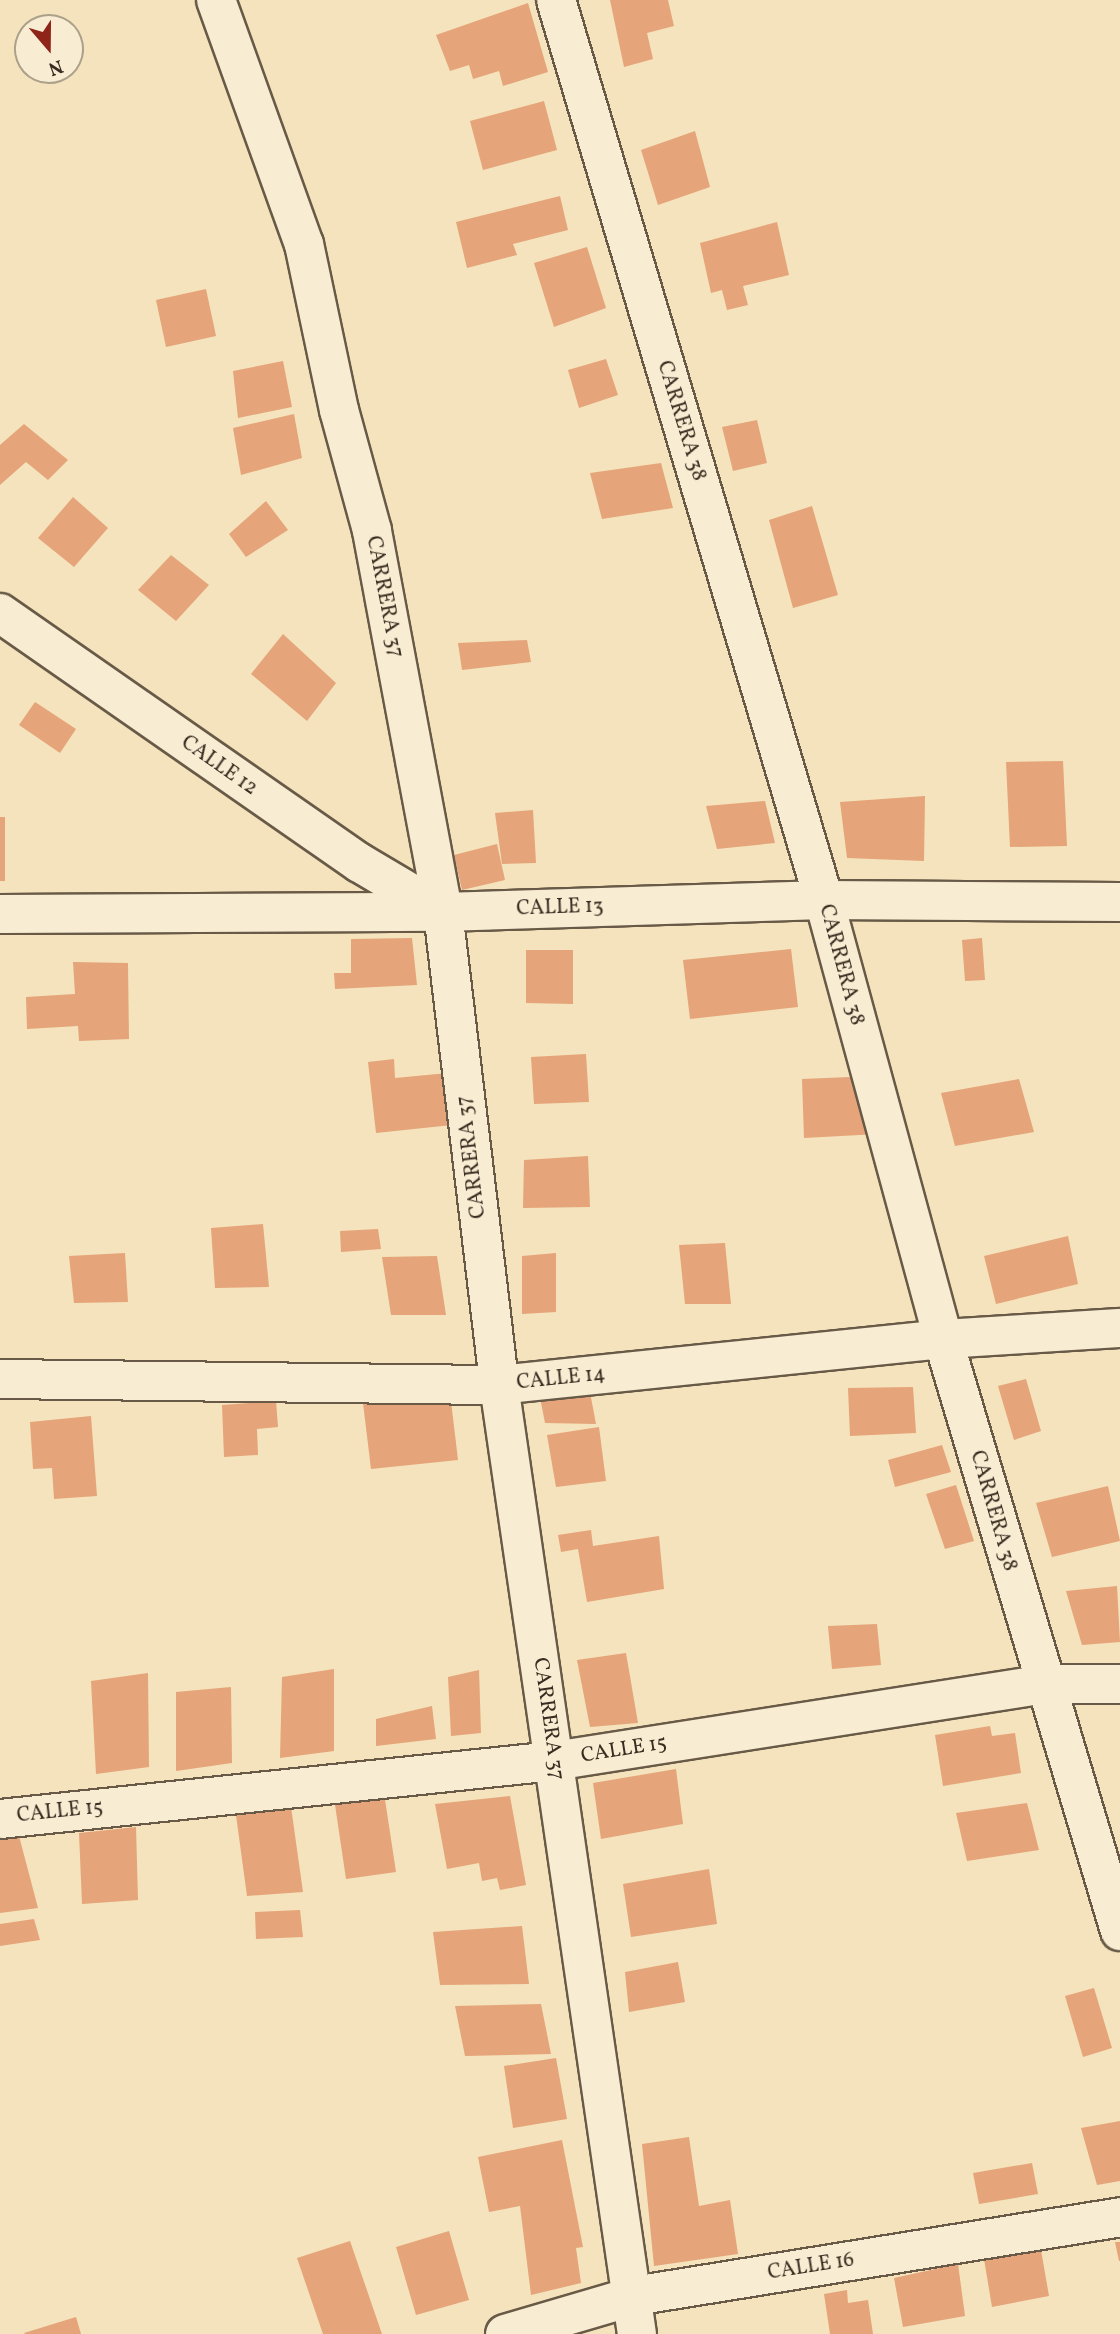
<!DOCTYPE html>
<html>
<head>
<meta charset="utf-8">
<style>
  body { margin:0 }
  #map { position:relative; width:1120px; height:2334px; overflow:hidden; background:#f4e3bc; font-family:Vollkorn,serif }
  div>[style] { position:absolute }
  .building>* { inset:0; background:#e5a479 }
  .roads { filter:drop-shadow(2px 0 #685a47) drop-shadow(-2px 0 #685a47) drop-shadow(0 2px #685a47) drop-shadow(0 -2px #685a47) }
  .minor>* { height:38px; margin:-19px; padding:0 19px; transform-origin:19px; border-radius:19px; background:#f8edd3 }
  span { translate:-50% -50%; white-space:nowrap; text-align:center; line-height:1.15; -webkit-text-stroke:5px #f8edd3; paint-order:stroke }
  .street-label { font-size:21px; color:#392c20 }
  .north { position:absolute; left:14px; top:14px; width:70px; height:70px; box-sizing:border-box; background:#f8edd3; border:2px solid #aca08b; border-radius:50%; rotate:160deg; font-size:19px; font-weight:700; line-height:28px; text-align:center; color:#392c20 }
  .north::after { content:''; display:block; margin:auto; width:24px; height:32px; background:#8f2418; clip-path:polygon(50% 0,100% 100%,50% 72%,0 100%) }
</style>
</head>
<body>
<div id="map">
  <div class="building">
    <i style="clip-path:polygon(610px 0,668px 0,674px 26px,647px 33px,653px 59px,624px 67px)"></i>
    <i style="clip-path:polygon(528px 3px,548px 72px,503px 86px,499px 71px,473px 79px,469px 65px,450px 71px,436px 35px)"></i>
    <i style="clip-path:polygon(544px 101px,557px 150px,483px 170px,470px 121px)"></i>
    <i style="clip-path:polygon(695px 131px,710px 187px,658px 205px,641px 150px)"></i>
    <i style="clip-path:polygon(560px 196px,568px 230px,513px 244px,517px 255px,467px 268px,456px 222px)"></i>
    <i style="clip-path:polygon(777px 222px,789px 275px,743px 286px,748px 305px,727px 310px,722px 290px,711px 293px,700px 243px)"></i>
    <i style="clip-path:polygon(587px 247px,606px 308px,554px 327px,534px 263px)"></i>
    <i style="clip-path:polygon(206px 289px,216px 336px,166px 347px,156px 300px)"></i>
    <i style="clip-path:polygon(606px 359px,618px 395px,579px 408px,568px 370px)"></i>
    <i style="clip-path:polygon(283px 361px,292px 407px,238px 418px,233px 371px)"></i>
    <i style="clip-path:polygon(294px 414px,302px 458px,241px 475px,233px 428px)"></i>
    <i style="clip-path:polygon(757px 420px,767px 463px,733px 471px,722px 427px)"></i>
    <i style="clip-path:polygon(24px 424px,68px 460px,48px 480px,26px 462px,0 485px,0 445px)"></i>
    <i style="clip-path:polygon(661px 463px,673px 508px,602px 519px,590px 473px)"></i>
    <i style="clip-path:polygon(73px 497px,108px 528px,74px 567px,38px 538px)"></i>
    <i style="clip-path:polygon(266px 501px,288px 530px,246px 557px,229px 534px)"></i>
    <i style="clip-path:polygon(812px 506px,838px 595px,793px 608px,769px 520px)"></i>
    <i style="clip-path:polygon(171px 555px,209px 585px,176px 621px,138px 590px)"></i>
    <i style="clip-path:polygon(283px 634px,336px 683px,307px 721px,251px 674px)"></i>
    <i style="clip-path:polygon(527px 640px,531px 662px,462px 670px,458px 643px)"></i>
    <i style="clip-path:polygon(35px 702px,76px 729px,60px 753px,19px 725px)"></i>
    <i style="clip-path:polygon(1063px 761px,1067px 846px,1010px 847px,1006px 762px)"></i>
    <i style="clip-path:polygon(925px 796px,924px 861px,847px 858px,840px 802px)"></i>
    <i style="clip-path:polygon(765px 801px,775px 843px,717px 849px,706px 806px)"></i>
    <i style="clip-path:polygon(533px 810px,536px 863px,502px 864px,495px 813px)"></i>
    <i style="clip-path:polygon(0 817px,5px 817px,5px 881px,0 881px)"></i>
    <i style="clip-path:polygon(497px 844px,505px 880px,462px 890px,454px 855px)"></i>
    <i style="clip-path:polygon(412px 938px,417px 985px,335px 989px,334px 973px,351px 973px,351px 939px)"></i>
    <i style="clip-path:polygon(982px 938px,985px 980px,965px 981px,962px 940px)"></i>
    <i style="clip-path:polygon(791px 949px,798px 1007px,690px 1019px,683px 960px)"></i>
    <i style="clip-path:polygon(526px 950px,573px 950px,573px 1004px,526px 1003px)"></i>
    <i style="clip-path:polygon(73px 962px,128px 963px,129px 1039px,79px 1041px,78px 1026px,27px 1029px,26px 997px,75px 994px)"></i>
    <i style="clip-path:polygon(586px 1054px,589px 1102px,534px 1104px,531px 1057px)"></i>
    <i style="clip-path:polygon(394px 1059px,395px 1078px,448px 1073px,452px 1125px,376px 1133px,368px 1062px)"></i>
    <i style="clip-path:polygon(874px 1076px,878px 1134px,804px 1138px,802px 1079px)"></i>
    <i style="clip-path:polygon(1019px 1079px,1034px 1132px,955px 1146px,941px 1093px)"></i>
    <i style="clip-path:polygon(588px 1156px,590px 1207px,523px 1208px,524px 1160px)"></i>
    <i style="clip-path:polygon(263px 1224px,269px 1287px,215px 1288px,211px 1228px)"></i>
    <i style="clip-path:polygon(378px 1229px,381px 1249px,341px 1252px,340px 1231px)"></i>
    <i style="clip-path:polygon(1068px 1236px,1078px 1284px,996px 1304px,984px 1256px)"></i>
    <i style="clip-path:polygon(725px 1243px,731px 1304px,685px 1304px,679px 1245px)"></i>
    <i style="clip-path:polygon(125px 1253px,128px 1302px,74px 1303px,69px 1256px)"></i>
    <i style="clip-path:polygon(556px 1253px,556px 1312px,522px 1314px,522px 1256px)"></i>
    <i style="clip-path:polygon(437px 1256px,446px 1315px,391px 1315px,382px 1257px)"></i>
    <i style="clip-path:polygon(1026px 1379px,1041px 1431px,1014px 1440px,998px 1386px)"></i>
    <i style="clip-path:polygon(538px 1387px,589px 1387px,596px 1424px,545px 1423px)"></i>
    <i style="clip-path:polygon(913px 1387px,916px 1433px,850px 1436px,848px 1388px)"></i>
    <i style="clip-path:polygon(450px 1393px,458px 1460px,371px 1469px,363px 1403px)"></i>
    <i style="clip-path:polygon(276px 1401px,278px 1427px,257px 1429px,258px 1455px,224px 1457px,222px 1405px)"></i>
    <i style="clip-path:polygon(91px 1416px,97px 1496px,54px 1499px,52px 1468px,33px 1469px,30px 1422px)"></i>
    <i style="clip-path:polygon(599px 1427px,606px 1481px,556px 1487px,547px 1435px)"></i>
    <i style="clip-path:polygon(942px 1445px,951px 1472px,895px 1487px,888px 1460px)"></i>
    <i style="clip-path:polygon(956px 1485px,974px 1541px,945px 1549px,926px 1494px)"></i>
    <i style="clip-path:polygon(1108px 1486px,1120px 1541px,1052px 1557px,1036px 1503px)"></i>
    <i style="clip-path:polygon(591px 1530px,593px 1546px,659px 1536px,664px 1589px,587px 1602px,578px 1549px,561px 1552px,558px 1535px)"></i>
    <i style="clip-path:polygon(1117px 1586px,1120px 1642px,1082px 1645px,1066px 1591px)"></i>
    <i style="clip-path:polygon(877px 1624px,881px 1665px,832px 1669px,828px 1626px)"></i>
    <i style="clip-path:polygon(626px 1653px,638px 1723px,590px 1727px,577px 1660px)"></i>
    <i style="clip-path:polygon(334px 1669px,334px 1751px,280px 1758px,282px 1677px)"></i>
    <i style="clip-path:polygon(479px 1670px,481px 1733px,451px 1736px,448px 1677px)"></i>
    <i style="clip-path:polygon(148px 1673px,149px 1767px,96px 1774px,91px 1681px)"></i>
    <i style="clip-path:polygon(231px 1687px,232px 1763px,176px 1771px,176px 1692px)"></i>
    <i style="clip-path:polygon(432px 1706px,436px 1739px,376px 1746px,376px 1719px)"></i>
    <i style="clip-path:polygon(990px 1726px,992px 1736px,1015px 1733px,1021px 1773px,943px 1786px,935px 1735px)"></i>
    <i style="clip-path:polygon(676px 1769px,683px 1824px,601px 1839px,593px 1783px)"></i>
    <i style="clip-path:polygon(384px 1793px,396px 1872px,346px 1879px,334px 1798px)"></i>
    <i style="clip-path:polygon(510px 1796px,526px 1885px,500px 1890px,497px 1878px,482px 1881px,479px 1863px,447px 1869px,435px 1804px)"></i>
    <i style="clip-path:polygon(1027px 1803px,1039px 1850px,967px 1861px,956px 1813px)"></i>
    <i style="clip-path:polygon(291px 1807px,303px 1892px,247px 1896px,236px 1815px)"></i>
    <i style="clip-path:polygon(136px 1827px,138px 1900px,82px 1904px,79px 1833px)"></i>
    <i style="clip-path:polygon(19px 1836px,38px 1908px,0 1913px,0 1838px)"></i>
    <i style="clip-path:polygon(709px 1869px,717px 1924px,631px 1937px,623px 1884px)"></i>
    <i style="clip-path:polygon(300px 1910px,303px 1937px,256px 1939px,255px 1912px)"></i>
    <i style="clip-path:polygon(34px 1919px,40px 1940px,0 1946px,0 1924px)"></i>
    <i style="clip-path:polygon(522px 1926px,529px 1984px,440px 1985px,433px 1932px)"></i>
    <i style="clip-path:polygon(678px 1962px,685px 2002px,629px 2012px,625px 1972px)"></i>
    <i style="clip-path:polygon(1094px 1988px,1112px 2048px,1083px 2057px,1065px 1996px)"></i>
    <i style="clip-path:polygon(541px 2004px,551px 2054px,465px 2056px,455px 2006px)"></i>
    <i style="clip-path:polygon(556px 2058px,567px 2119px,513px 2128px,504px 2066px)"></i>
    <i style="clip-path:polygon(1120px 2121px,1120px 2181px,1097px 2185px,1081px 2128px)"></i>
    <i style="clip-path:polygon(689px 2137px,699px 2206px,730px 2200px,738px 2254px,654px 2266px,642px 2144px)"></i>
    <i style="clip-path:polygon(562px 2140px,583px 2247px,576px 2248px,581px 2283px,531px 2295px,520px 2206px,489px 2212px,478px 2157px)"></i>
    <i style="clip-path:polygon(1032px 2163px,1038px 2194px,979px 2204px,973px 2173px)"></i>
    <i style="clip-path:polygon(449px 2231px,469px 2300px,416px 2315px,396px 2247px)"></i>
    <i style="clip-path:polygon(350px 2241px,382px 2334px,323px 2334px,297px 2258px)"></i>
    <i style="clip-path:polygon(1115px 2242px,1120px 2242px,1120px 2261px,1119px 2261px)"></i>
    <i style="clip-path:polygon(1041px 2250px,1049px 2296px,992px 2307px,984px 2259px)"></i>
    <i style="clip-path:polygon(958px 2264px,965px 2316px,903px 2327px,894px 2278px)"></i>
    <i style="clip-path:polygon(847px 2290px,848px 2303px,868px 2300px,873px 2334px,830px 2334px,824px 2294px)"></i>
    <i style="clip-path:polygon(76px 2317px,81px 2334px,25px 2334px,24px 2333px)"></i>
  </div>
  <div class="roads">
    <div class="minor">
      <i style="left:216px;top:0;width:259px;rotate:70.2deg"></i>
      <i style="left:304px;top:244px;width:170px;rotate:78.1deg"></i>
      <i style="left:339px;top:410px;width:125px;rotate:74.7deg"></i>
      <i style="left:372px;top:531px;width:388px;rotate:79.4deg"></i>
      <i style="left:443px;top:912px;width:476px;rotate:83.2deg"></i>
      <i style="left:499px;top:1385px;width:959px;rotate:81.73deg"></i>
      <i style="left:556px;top:0;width:939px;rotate:73.42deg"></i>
      <i style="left:824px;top:900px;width:455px;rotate:74.8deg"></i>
      <i style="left:943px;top:1339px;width:618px;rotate:73.35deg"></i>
      <i style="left:0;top:613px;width:438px;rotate:34.8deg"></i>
      <i style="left:360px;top:863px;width:94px;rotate:30.7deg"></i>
      <i style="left:0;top:914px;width:443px;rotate:-0.3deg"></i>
      <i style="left:443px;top:912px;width:381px;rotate:-1.8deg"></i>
      <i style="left:824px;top:900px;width:296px;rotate:0.4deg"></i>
      <i style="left:0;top:1379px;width:499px;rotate:0.7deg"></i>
      <i style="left:499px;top:1385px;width:446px;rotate:-5.9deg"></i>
      <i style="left:943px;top:1339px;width:177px;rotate:-3.6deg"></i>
      <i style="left:0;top:1819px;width:557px;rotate:-5.98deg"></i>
      <i style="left:554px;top:1761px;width:496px;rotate:-8.9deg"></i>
      <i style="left:1044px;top:1684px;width:76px"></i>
      <i style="left:505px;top:2334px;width:134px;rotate:-16.4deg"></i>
      <i style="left:634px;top:2296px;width:492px;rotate:-9.2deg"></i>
    </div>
  </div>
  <div class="street-label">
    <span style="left:681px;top:421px;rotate:73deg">CARRERA 38</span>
    <span style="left:384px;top:597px;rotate:79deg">CARRERA 37</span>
    <span style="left:219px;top:766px;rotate:35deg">CALLE 12</span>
    <span style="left:560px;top:908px;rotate:-2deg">CALLE 13</span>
    <span style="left:841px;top:965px;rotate:75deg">CARRERA 38</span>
    <span style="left:472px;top:1157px;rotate:-97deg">CARRERA 37</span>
    <span style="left:561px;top:1379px;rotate:-6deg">CALLE 14</span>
    <span style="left:993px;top:1511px;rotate:74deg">CARRERA 38</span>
    <span style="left:548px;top:1719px;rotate:82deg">CARRERA 37</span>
    <span style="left:624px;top:1750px;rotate:-9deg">CALLE 15</span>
    <span style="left:60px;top:1812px;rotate:-6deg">CALLE 15</span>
    <span style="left:811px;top:2267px;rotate:-9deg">CALLE 16</span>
  </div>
  <div class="north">N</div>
</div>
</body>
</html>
